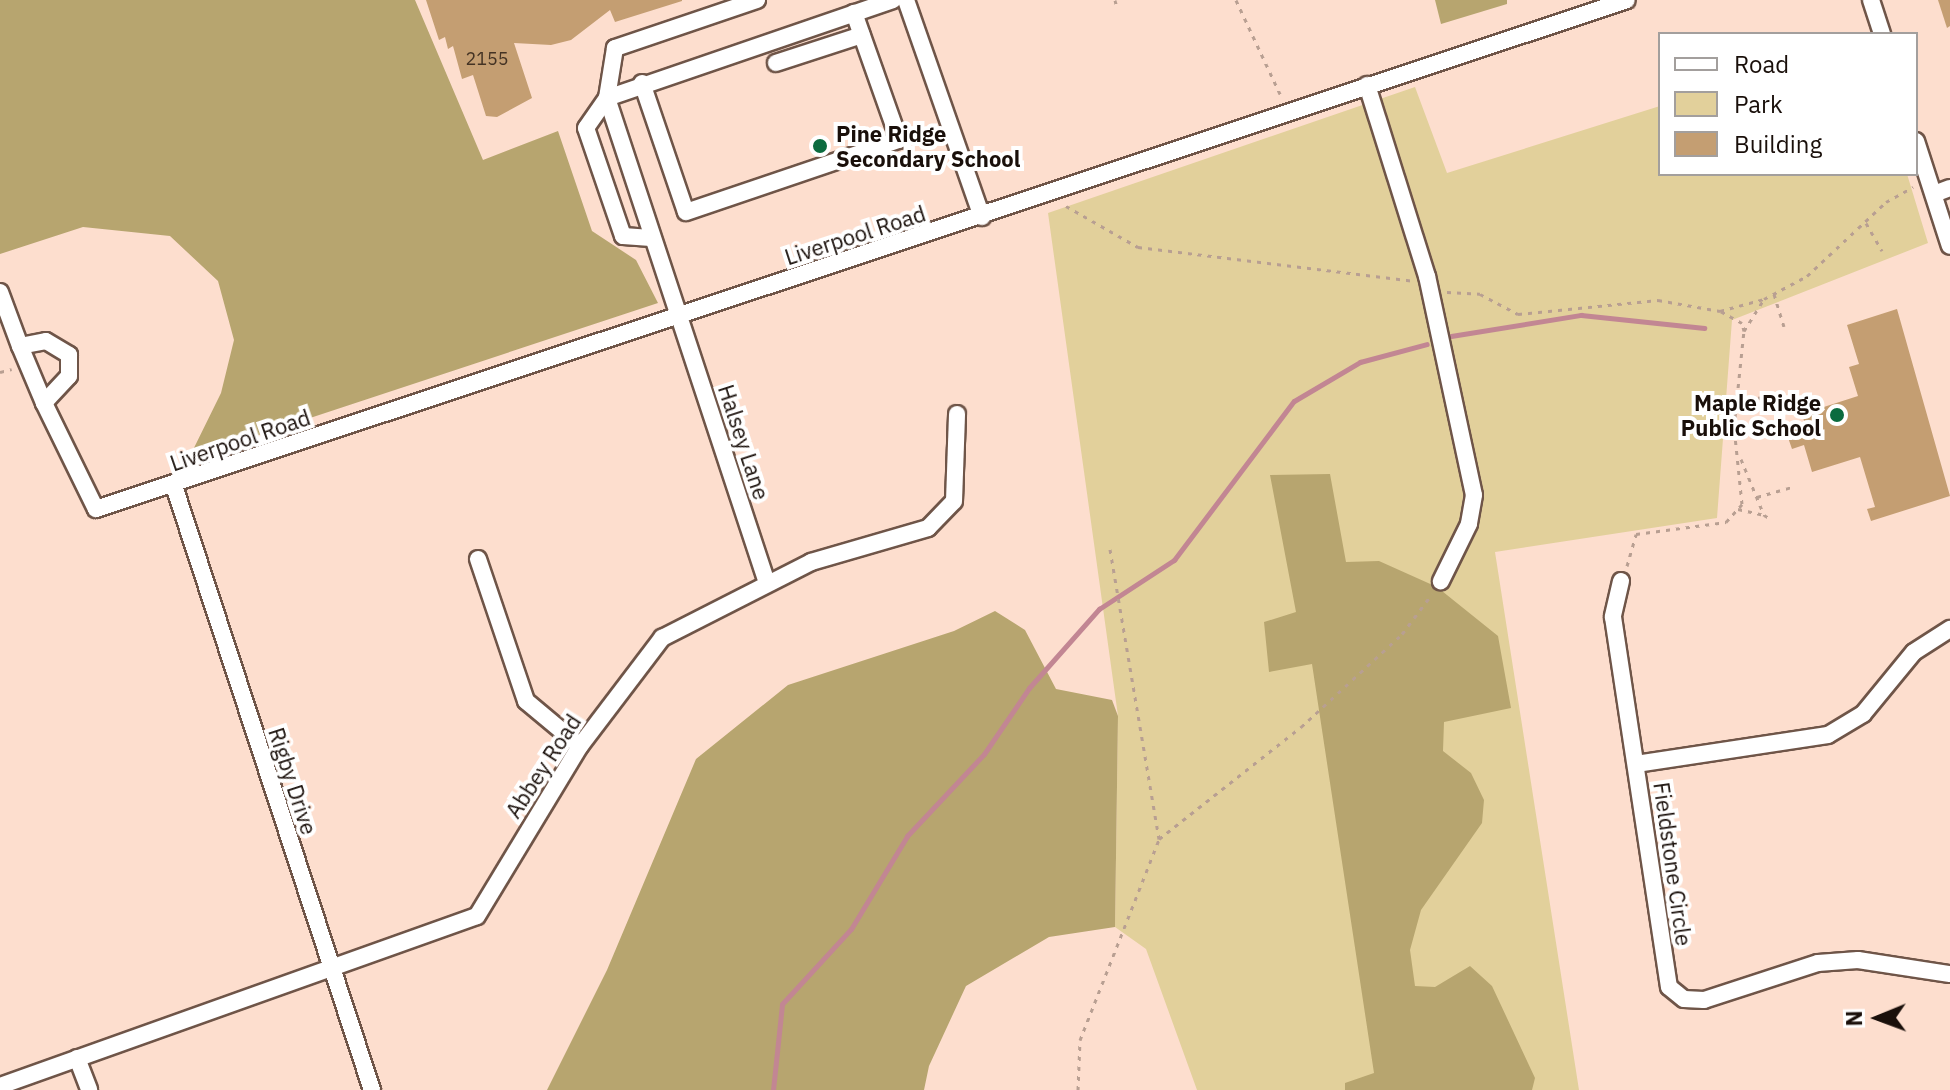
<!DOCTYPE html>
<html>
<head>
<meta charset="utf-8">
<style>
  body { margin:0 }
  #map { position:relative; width:1950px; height:1090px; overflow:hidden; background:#fddece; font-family:"IBM Plex Sans",sans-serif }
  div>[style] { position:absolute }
  .green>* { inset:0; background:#e2d09b }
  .forest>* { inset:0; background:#b7a56f }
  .stream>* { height:5px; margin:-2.5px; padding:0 2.5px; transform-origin:2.5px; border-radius:2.5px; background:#c28693 }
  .building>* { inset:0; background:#c49e72 }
  .path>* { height:3px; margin-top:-1.5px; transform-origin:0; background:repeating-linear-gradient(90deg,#b89f92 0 4px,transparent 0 10px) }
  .roads { filter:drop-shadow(2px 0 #6f5548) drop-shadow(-2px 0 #6f5548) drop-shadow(0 2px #6f5548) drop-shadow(0 -2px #6f5548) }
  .minor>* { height:16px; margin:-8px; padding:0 8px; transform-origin:8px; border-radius:8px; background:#fff }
  .dots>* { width:22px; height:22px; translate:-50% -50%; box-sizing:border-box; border:4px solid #fff; border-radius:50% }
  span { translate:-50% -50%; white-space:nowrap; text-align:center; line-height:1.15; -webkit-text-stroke:8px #fff; paint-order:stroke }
  .number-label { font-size:18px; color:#443324 }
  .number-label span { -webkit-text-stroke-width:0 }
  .poi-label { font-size:22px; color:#190f0a; font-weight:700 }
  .left { translate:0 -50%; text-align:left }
  .right { translate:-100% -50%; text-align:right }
  .street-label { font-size:22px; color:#190f0a }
  .legend { position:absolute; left:1658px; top:32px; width:260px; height:144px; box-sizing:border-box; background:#fff; border:2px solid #a39f9d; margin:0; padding:10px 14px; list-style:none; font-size:24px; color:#190f0a }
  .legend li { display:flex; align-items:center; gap:16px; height:40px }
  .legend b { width:40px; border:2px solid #a39f9d }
  .north { position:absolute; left:1838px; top:978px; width:80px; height:80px; -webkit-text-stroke:6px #fff; paint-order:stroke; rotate:269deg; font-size:22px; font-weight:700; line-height:32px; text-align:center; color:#190f0a }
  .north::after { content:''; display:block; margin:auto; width:28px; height:36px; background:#190f0a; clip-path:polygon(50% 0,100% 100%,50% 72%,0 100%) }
</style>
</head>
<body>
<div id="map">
  <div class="green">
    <i style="clip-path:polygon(1415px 87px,1447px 173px,1660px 106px,1660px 174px,1907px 174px,1928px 243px,1732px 320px,1717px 518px,1495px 552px,1579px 1090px,1197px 1090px,1146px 949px,1115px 927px,1118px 716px,1048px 213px)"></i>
  </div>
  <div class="forest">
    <i style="clip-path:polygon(0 0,415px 0,483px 160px,558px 131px,592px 231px,636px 260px,658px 303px,189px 458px,221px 393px,234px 340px,218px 281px,170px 236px,83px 227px,0 254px)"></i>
    <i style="clip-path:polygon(1435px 0,1507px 0,1507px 4px,1441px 24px)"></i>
    <i style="clip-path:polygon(1330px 474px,1346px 562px,1379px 561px,1437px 587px,1498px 636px,1511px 708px,1444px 722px,1443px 751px,1471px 773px,1484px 800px,1482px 823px,1421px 910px,1410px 950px,1415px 986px,1435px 987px,1470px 966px,1492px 986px,1535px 1078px,1532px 1090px,1345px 1090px,1345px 1083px,1374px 1073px,1312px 664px,1269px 672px,1264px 622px,1296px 612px,1270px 475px)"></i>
    <i style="clip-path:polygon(995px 611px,1025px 630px,1056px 689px,1112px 700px,1118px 716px,1115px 927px,1049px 937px,966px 986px,929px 1066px,924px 1090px,547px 1090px,607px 970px,696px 759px,788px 685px,954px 631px)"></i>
  </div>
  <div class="stream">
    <i style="left:1451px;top:336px;width:132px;rotate:-9.2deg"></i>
    <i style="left:1581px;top:315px;width:124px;rotate:6deg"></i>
    <i style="left:773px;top:1090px;width:86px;rotate:-84deg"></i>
    <i style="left:782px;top:1004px;width:102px;rotate:-47.4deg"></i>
    <i style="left:851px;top:929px;width:109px;rotate:-58.9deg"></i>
    <i style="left:907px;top:836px;width:112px;rotate:-46.8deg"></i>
    <i style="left:984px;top:754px;width:80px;rotate:-55.7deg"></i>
    <i style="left:1029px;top:688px;width:106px;rotate:-48.5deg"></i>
    <i style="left:1099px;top:609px;width:90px;rotate:-33.2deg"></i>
    <i style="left:1174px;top:560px;width:199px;rotate:-53deg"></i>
    <i style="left:1294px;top:401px;width:77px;rotate:-30.6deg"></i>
    <i style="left:1360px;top:362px;width:69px;rotate:-15deg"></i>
  </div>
  <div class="building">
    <i style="clip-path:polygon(426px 0,682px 0,682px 1px,615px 22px,610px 10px,571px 40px,551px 45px,514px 43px,532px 98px,497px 117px,486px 116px,473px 75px,462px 79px,453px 46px,448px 49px,445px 37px,439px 40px)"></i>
    <i style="clip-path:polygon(1938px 0,1950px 0,1950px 26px,1947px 28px)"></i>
    <i style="clip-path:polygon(1897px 309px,1950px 496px,1871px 521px,1867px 509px,1875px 507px,1860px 457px,1812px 472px,1804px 445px,1792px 449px,1785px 429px,1805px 424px,1802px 414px,1858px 396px,1849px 367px,1859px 364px,1847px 325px)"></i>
  </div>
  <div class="path">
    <i style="left:1115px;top:0;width:4px;rotate:76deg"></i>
    <i style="left:1236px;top:0;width:104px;rotate:64.9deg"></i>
    <i style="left:1066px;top:206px;width:83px;rotate:29.7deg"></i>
    <i style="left:1138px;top:247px;width:277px;rotate:7deg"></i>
    <i style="left:1866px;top:223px;width:32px;rotate:60deg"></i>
    <i style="left:1447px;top:292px;width:33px;rotate:3deg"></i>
    <i style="left:1480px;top:294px;width:43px;rotate:27.8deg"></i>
    <i style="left:1518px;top:314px;width:141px;rotate:-5.7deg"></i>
    <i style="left:1658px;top:300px;width:63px;rotate:10.1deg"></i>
    <i style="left:1774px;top:294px;width:34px;rotate:73deg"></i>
    <i style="left:1744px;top:331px;width:8px;rotate:-104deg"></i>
    <i style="left:1742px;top:323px;width:25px;rotate:-151deg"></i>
    <i style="left:1720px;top:311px;width:46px;rotate:-15.3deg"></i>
    <i style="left:0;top:372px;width:12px;rotate:-14deg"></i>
    <i style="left:1738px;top:397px;width:24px;rotate:2deg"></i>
    <i style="left:1741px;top:459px;width:61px;rotate:67.7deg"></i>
    <i style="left:1764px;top:515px;width:8px;rotate:30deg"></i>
    <i style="left:1757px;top:497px;width:35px;rotate:-16deg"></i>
    <i style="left:1738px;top:509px;width:27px;rotate:13deg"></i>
    <i style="left:1627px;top:566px;width:33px;rotate:-74deg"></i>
    <i style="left:1636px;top:534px;width:91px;rotate:-7.6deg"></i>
    <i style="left:1726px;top:522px;width:24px;rotate:-48deg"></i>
    <i style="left:1742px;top:504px;width:77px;rotate:-95.9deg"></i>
    <i style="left:1734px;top:427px;width:97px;rotate:-84.1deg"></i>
    <i style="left:1744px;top:331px;width:38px;rotate:-58deg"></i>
    <i style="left:1764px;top:299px;width:49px;rotate:-28.1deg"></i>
    <i style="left:1807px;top:276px;width:108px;rotate:-43.1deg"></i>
    <i style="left:1886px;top:202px;width:31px;rotate:-29deg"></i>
    <i style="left:1159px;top:839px;width:181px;rotate:-38.3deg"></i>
    <i style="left:1301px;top:727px;width:137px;rotate:-42.6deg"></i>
    <i style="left:1402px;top:634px;width:50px;rotate:-53.1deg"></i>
    <i style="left:1078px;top:1090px;width:50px;rotate:-87.7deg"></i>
    <i style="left:1080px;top:1040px;width:216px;rotate:-68.5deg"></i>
    <i style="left:1159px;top:839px;width:294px;rotate:-99.6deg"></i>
  </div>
  <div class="roads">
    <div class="minor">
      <i style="left:757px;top:0;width:150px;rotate:161.3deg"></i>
      <i style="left:615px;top:48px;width:51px;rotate:99.1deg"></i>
      <i style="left:607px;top:98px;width:511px;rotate:71.74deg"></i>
      <i style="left:906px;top:0;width:230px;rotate:70.7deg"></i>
      <i style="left:1871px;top:0;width:36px;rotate:72deg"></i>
      <i style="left:776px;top:63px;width:90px;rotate:-18deg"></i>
      <i style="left:642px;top:83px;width:136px;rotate:71.2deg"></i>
      <i style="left:686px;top:212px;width:225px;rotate:-18.7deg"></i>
      <i style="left:899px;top:140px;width:135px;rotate:-109.5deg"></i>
      <i style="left:1367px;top:85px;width:200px;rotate:72.6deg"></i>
      <i style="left:1427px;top:276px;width:224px;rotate:77.9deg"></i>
      <i style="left:1474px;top:495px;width:29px;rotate:100deg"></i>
      <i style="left:1469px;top:524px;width:64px;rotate:116.2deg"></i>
      <i style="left:1916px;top:141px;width:110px;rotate:72.1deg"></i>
      <i style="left:1934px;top:194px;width:17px;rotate:-21deg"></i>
      <i style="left:651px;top:238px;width:28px;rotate:-176deg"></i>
      <i style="left:623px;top:236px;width:114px;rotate:-108.9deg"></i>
      <i style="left:586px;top:128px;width:37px;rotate:-55deg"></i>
      <i style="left:607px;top:98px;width:302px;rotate:-18.9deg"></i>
      <i style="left:0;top:292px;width:58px;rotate:69.7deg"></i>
      <i style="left:44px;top:403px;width:62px;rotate:-112.8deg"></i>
      <i style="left:20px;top:346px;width:26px;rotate:-11deg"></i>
      <i style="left:46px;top:341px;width:27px;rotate:31deg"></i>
      <i style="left:69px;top:355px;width:21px;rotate:90deg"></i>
      <i style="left:69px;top:376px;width:37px;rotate:133deg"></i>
      <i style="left:44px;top:403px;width:118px;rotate:63.9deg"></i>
      <i style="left:96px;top:509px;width:1613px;rotate:-18.39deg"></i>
      <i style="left:174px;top:486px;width:636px;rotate:71.85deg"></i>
      <i style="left:478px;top:559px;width:150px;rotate:71.3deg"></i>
      <i style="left:526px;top:701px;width:70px;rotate:39.8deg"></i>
      <i style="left:1621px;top:581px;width:37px;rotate:103deg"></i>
      <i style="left:1613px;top:617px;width:374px;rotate:81.4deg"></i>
      <i style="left:1669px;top:987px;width:19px;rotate:39deg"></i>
      <i style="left:1684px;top:999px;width:20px;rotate:3deg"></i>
      <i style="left:1704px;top:1000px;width:120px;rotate:-18deg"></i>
      <i style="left:1818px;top:963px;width:40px;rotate:-4.3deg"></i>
      <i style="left:1858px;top:960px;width:93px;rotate:8.7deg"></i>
      <i style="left:1636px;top:764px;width:194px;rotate:-8.6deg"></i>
      <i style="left:1828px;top:735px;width:41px;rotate:-31deg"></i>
      <i style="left:1863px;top:714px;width:80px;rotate:-50.6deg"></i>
      <i style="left:1914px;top:652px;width:43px;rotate:-32.6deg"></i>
      <i style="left:77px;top:1058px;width:34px;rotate:69deg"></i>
      <i style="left:0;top:1086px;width:506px;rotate:-19.62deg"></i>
      <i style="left:477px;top:916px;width:199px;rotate:-58.8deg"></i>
      <i style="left:580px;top:746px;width:136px;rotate:-52.8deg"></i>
      <i style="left:662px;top:638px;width:167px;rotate:-27deg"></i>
      <i style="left:811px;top:562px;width:122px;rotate:-16.2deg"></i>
      <i style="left:928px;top:528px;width:37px;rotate:-46deg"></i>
      <i style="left:954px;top:501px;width:87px;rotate:-88deg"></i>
    </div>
  </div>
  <div class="dots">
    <i style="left:820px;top:146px;background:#0b6b3f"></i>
    <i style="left:1837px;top:415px;background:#0b6b3f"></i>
  </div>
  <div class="number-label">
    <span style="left:487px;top:59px">2155</span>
  </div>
  <div class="poi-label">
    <span class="left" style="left:836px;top:146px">Pine Ridge<br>Secondary School</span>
    <span class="right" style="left:1821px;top:415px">Maple Ridge<br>Public School</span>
  </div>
  <div class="street-label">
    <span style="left:855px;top:235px;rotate:-18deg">Liverpool Road</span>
    <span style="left:240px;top:440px;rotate:-19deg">Liverpool Road</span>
    <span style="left:744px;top:442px;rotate:72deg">Halsey Lane</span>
    <span style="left:543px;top:766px;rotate:-57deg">Abbey Road</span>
    <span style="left:293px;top:781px;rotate:72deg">Rigby Drive</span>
    <span style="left:1673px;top:864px;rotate:82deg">Fieldstone Circle</span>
  </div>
  <ul class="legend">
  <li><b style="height:10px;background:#fff"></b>Road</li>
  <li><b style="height:22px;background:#e2d09b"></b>Park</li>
  <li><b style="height:22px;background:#c49e72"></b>Building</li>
  </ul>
  <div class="north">N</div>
</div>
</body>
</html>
